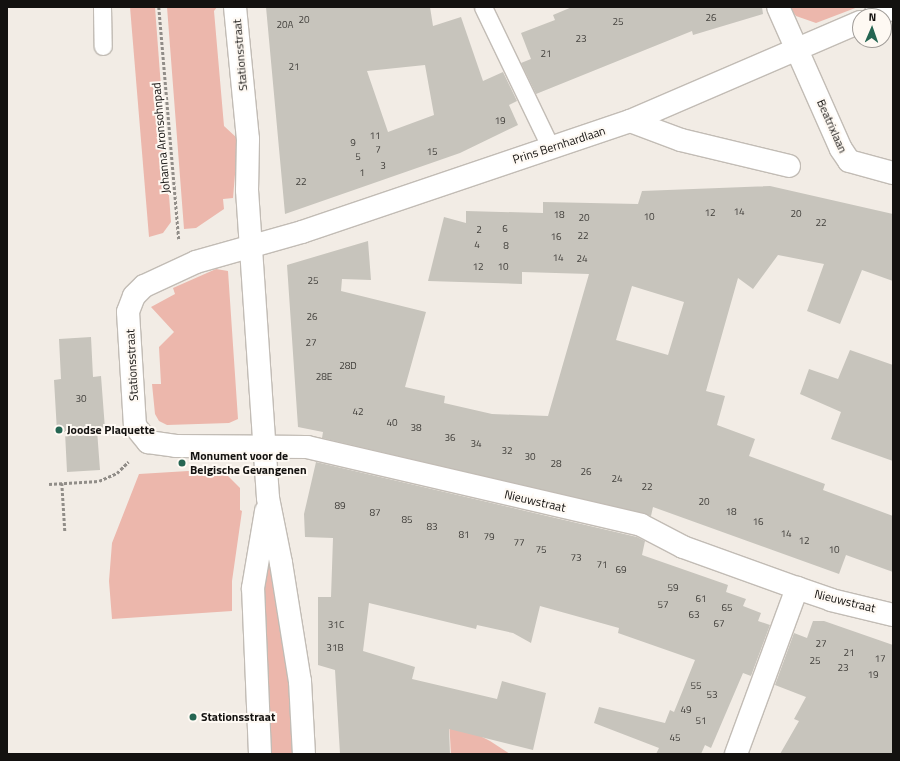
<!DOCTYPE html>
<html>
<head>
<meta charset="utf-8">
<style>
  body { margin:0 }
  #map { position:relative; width:900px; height:761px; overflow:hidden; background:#f2ece5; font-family:"Titillium Web",sans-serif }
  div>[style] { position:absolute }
  .green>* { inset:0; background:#ecb7ac }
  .building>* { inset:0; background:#c7c4bc }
  .path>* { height:2.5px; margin-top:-1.25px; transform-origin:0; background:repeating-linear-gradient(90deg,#918d88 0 3px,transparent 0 5px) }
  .roads { filter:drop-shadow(1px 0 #c2bcb5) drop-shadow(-1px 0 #c2bcb5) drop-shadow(0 1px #c2bcb5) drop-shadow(0 -1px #c2bcb5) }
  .service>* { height:17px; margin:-8.5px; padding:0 8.5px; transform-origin:8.5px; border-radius:8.5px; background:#fff }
  .minor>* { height:22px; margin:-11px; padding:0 11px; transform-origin:11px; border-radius:11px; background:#fff }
  .dots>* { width:11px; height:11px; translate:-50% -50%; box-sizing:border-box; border:2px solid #fef9f3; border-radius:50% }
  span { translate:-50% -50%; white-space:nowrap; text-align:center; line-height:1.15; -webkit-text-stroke:4px #fef9f3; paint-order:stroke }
  .number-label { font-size:10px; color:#403e3a }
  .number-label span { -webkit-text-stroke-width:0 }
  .street-label { font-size:12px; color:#13110f }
  .poi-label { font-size:12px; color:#13110f; font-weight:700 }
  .left { translate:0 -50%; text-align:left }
  .frame { position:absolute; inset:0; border:8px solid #13110f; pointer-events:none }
  .north { position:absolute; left:852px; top:8px; width:40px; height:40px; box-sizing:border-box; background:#fef9f3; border:1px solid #a09c98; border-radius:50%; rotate:2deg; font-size:11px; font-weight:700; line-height:16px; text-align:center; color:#13110f }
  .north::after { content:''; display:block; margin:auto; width:14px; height:18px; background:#256552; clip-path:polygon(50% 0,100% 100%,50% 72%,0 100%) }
</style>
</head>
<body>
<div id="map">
  <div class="green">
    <i style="clip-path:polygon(130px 7px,155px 7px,171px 222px,163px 233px,149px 237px)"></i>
    <i style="clip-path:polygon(167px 7px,217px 7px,214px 11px,224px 126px,238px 139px,233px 198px,223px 199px,224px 209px,196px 228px,184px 229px)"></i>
    <i style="clip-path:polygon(789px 7px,858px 7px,816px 23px,796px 16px)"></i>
    <i style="clip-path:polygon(216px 269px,228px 271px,238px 419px,229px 423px,167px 425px,159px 421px,155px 414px,152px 384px,161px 384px,159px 347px,174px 332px,151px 307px,175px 294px,173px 288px)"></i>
    <i style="clip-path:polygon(221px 469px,240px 488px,240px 510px,242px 511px,232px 581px,232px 611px,112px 619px,109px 581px,112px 543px,139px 474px)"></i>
    <i style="clip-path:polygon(267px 559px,273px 563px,291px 679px,295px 754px,269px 754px,260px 603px)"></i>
    <i style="clip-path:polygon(449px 720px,490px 741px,510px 754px,451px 754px)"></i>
  </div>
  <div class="building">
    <i style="clip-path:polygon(evenodd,266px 7px,430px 7px,433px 26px,461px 17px,483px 81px,503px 72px,517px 101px,509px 105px,518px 125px,460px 153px,285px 214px,266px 7px,425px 65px,434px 115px,388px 132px,367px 71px,425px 65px)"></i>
    <i style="clip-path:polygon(572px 7px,762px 7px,763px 14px,693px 35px,692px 31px,536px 94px,521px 63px,531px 59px,521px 33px,555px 20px,553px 15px)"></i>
    <i style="clip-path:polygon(evenodd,770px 186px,893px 214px,893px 281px,862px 270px,840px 324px,807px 311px,824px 264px,778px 255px,753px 289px,738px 278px,706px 391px,725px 396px,717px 425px,755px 439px,749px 456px,825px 484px,823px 490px,893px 516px,893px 572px,846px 555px,839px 574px,653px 507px,651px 516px,322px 438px,323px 432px,298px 427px,287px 265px,368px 241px,371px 280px,342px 279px,341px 291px,426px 312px,405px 387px,445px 396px,444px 403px,492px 414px,548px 416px,589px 274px,522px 272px,522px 284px,428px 281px,444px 217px,466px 223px,466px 211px,543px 213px,543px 202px,638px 204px,642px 191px,770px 186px,632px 286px,684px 302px,668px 355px,616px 340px,632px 286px)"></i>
    <i style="clip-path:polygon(91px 337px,93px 377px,101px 376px,105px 429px,97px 430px,100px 470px,67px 472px,65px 432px,57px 432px,54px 380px,61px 379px,59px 339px)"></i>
    <i style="clip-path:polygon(850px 350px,893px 365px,893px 461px,831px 439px,841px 412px,800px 394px,809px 369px,838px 379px)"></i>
    <i style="clip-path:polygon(316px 462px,637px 537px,645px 541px,642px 555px,728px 585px,726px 592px,746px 599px,743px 606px,761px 613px,758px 621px,770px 625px,751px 676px,743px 673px,711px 748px,705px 745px,701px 754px,656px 754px,659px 748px,594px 723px,599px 707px,665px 723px,670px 710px,674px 712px,695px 660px,618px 633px,619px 628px,540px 606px,531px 643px,513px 633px,477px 625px,476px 629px,369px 603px,363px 651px,415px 667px,412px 679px,497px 699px,502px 681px,546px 693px,533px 750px,449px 729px,450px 754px,340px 754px,335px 670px,318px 665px,318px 597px,331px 597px,333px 538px,305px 537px,304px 514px)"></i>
    <i style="clip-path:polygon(813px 621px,824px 621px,893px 645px,893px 754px,780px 754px,799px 721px,794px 719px,806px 697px,775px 685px,794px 633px,807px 638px)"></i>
  </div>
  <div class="path">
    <i style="left:159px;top:7px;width:233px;rotate:85.1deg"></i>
    <i style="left:62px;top:483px;width:48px;rotate:86.4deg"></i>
    <i style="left:49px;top:484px;width:50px;rotate:-3.4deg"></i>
    <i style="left:99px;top:481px;width:20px;rotate:-24deg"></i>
    <i style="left:117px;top:473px;width:16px;rotate:-45deg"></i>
  </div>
  <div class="roads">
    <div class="service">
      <i style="left:102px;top:7px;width:39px;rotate:89deg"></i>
      <i style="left:483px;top:7px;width:157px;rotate:64.3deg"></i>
    </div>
    <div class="minor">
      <i style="left:235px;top:7px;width:133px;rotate:84.4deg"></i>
      <i style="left:248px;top:139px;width:51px;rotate:91.1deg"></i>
      <i style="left:247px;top:190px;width:309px;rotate:86.1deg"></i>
      <i style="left:268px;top:498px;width:66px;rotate:78.7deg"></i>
      <i style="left:281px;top:563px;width:120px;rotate:80.9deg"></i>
      <i style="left:300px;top:681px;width:73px;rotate:86.9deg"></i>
      <i style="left:778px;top:7px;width:155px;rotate:66.1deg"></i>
      <i style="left:841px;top:149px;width:14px;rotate:56deg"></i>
      <i style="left:849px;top:161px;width:46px;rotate:15.3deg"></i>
      <i style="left:874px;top:16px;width:21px;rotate:-23deg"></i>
      <i style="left:860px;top:22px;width:250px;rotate:156.7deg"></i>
      <i style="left:630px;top:121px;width:346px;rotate:161.3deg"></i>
      <i style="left:302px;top:232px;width:110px;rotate:164.2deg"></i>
      <i style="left:196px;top:262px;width:57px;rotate:155.2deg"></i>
      <i style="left:144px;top:286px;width:14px;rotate:135deg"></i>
      <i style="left:134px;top:296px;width:17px;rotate:111deg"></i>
      <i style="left:128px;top:312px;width:114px;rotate:86.5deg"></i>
      <i style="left:135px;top:426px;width:21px;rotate:51deg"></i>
      <i style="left:148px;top:442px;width:28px;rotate:8deg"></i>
      <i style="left:176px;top:446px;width:131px;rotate:0.4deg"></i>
      <i style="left:307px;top:447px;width:343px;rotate:13.1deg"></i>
      <i style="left:641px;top:525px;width:47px;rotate:27.6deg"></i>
      <i style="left:683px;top:547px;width:121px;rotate:19.8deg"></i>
      <i style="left:797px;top:588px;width:36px;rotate:19deg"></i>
      <i style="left:831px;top:600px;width:64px;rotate:13.6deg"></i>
      <i style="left:630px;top:121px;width:54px;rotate:20.4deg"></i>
      <i style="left:681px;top:140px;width:111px;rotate:13.5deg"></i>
      <i style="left:260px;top:754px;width:166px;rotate:-92.4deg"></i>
      <i style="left:253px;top:588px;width:78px;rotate:-80.4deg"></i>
      <i style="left:736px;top:754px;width:177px;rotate:-69.8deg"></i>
    </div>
  </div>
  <div class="dots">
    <i style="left:59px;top:430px;background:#256552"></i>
    <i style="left:182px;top:463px;background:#256552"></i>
    <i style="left:193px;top:717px;background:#256552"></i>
  </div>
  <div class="number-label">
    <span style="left:711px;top:18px">26</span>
    <span style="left:304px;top:20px">20</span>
    <span style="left:618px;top:22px">25</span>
    <span style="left:285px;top:25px">20A</span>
    <span style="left:581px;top:39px">23</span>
    <span style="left:546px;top:54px">21</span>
    <span style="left:294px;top:67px">21</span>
    <span style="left:500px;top:121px">19</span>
    <span style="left:375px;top:136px">11</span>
    <span style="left:353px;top:143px">9</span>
    <span style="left:378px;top:150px">7</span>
    <span style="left:432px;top:152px">15</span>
    <span style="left:358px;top:157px">5</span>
    <span style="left:383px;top:166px">3</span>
    <span style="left:362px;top:173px">1</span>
    <span style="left:301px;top:182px">22</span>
    <span style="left:739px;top:212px">14</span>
    <span style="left:710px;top:213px">12</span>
    <span style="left:796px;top:214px">20</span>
    <span style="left:559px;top:215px">18</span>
    <span style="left:649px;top:217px">10</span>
    <span style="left:584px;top:218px">20</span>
    <span style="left:821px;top:223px">22</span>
    <span style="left:505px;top:229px">6</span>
    <span style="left:479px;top:230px">2</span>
    <span style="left:583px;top:236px">22</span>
    <span style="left:556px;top:237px">16</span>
    <span style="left:477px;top:245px">4</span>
    <span style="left:506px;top:246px">8</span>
    <span style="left:558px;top:258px">14</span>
    <span style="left:582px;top:259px">24</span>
    <span style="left:478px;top:267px">12</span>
    <span style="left:503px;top:267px">10</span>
    <span style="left:313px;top:281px">25</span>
    <span style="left:312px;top:317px">26</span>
    <span style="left:311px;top:343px">27</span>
    <span style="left:348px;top:366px">28D</span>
    <span style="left:324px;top:377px">28E</span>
    <span style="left:81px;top:399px">30</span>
    <span style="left:358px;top:412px">42</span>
    <span style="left:392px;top:423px">40</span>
    <span style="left:416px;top:428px">38</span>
    <span style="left:450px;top:438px">36</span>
    <span style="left:476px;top:444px">34</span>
    <span style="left:507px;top:451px">32</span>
    <span style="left:530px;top:457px">30</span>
    <span style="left:556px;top:464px">28</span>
    <span style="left:586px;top:472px">26</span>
    <span style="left:617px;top:479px">24</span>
    <span style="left:647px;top:487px">22</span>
    <span style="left:704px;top:502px">20</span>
    <span style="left:340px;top:506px">89</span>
    <span style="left:731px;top:512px">18</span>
    <span style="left:375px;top:513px">87</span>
    <span style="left:407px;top:520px">85</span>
    <span style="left:758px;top:522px">16</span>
    <span style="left:432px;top:527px">83</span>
    <span style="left:786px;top:534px">14</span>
    <span style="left:464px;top:535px">81</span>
    <span style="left:489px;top:537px">79</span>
    <span style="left:804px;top:541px">12</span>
    <span style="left:519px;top:543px">77</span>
    <span style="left:541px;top:550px">75</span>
    <span style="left:834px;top:550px">10</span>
    <span style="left:576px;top:558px">73</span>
    <span style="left:602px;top:565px">71</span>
    <span style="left:621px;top:570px">69</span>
    <span style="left:673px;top:588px">59</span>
    <span style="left:701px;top:599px">61</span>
    <span style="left:663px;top:605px">57</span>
    <span style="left:727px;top:608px">65</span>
    <span style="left:694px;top:615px">63</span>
    <span style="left:719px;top:624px">67</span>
    <span style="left:336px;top:625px">31C</span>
    <span style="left:821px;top:644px">27</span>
    <span style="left:335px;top:648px">31B</span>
    <span style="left:849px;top:653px">21</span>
    <span style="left:880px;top:659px">17</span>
    <span style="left:815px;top:661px">25</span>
    <span style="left:843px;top:668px">23</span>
    <span style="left:873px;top:675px">19</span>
    <span style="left:696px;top:686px">55</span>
    <span style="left:712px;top:695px">53</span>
    <span style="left:686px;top:710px">49</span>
    <span style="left:701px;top:721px">51</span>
    <span style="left:675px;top:738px">45</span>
  </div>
  <div class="street-label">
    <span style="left:240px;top:55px;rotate:-95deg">Stationsstraat</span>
    <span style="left:832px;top:126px;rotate:66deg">Beatrixlaan</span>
    <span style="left:161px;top:138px;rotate:-95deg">Johanna Aronsohnpad</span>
    <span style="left:559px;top:145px;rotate:-18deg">Prins Bernhardlaan</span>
    <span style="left:132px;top:365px;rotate:-93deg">Stationsstraat</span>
    <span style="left:535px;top:501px;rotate:13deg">Nieuwstraat</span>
    <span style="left:845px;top:601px;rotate:14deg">Nieuwstraat</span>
  </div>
  <div class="poi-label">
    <span class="left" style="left:67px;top:430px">Joodse Plaquette</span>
    <span class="left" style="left:190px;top:463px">Monument voor de<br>Belgische Gevangenen</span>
    <span class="left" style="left:201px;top:717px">Stationsstraat</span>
  </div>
  <div class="frame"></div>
  <div class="north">N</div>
</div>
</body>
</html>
